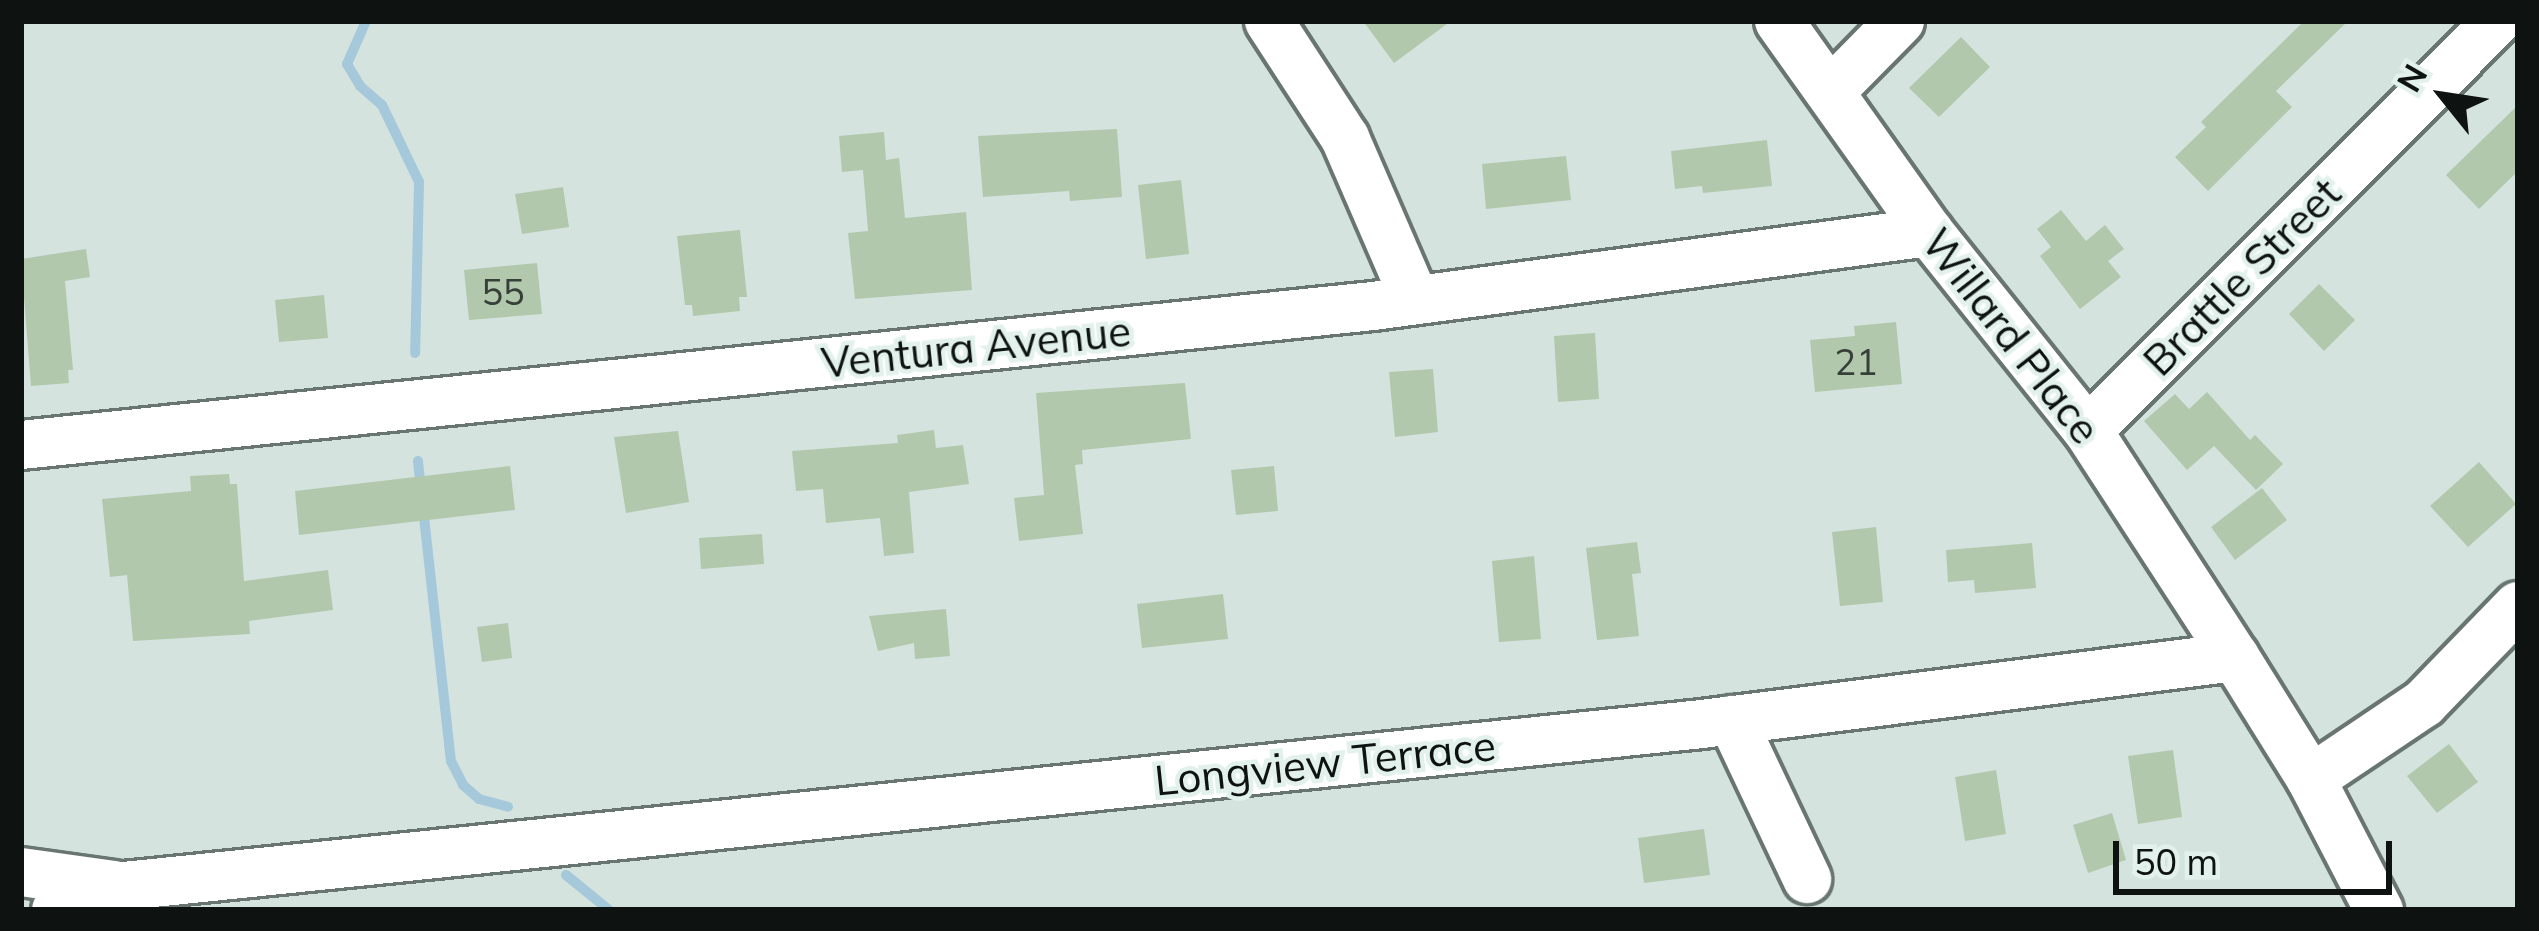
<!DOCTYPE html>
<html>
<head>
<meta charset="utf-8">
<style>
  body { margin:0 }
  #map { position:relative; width:2539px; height:931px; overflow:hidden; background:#d5e3de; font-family:Mulish,sans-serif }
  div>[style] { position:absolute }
  .stream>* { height:10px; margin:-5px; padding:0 5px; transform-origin:5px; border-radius:5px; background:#a5c8da }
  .building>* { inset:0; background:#b1c8ad }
  .roads { filter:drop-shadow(3px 0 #697570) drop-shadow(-3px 0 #697570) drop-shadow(0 3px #697570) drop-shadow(0 -3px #697570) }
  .minor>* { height:48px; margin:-24px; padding:0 24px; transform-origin:24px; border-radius:24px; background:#fff }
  span { translate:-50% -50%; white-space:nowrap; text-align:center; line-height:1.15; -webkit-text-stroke:9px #e2f1eb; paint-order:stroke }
  .number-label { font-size:36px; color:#374038 }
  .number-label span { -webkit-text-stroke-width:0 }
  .street-label { font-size:42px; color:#0e1311 }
  .frame { position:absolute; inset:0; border:24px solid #0e1311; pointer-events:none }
  .north { position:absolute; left:2383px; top:36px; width:120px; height:120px; -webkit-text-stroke:9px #e2f1eb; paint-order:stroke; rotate:300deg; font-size:33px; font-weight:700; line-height:48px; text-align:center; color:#0e1311 }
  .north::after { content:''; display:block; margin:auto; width:42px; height:54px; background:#0e1311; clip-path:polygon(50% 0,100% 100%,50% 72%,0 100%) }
  .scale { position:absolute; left:2113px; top:841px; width:279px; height:54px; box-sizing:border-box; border:6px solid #0e1311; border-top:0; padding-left:15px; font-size:36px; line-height:42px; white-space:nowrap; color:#0e1311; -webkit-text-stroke:9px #e2f1eb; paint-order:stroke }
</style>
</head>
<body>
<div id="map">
  <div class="stream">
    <i style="left:366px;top:21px;width:47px;rotate:113.8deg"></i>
    <i style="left:347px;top:64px;width:26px;rotate:59deg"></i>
    <i style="left:360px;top:86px;width:29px;rotate:41deg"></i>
    <i style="left:382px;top:105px;width:85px;rotate:64.3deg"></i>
    <i style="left:419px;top:182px;width:171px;rotate:91.3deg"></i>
    <i style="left:418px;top:461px;width:29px;rotate:84deg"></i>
    <i style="left:423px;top:508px;width:255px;rotate:83.7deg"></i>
    <i style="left:451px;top:761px;width:27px;rotate:63deg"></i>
    <i style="left:463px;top:785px;width:21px;rotate:41deg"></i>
    <i style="left:479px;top:799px;width:30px;rotate:15deg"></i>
    <i style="left:566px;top:875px;width:55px;rotate:39.1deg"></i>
  </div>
  <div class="building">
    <i style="clip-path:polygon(1363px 21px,1451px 21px,1394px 63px)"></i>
    <i style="clip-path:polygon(2304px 21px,2348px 21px,2276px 91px,2292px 107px,2208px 191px,2175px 157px,2206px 127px,2201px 122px)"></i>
    <i style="clip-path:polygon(1961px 37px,1990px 67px,1939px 117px,1909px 88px)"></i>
    <i style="clip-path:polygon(2518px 105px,2518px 171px,2479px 209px,2446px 175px)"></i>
    <i style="clip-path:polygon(1117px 129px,1122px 197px,1070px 201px,1069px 191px,983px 197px,978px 136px)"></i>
    <i style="clip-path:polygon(884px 132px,886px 160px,899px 158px,905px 218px,966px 212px,972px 290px,855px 299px,848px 233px,868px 231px,863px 170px,842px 172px,839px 136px)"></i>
    <i style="clip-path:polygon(1767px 140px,1772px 186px,1703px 193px,1702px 186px,1675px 189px,1671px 151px)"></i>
    <i style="clip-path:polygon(1566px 156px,1571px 200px,1486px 209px,1482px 164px)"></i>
    <i style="clip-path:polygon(1181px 180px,1189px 254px,1146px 259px,1138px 185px)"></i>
    <i style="clip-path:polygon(563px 187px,569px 227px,522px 234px,515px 194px)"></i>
    <i style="clip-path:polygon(2061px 210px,2086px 241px,2105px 225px,2124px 249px,2108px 261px,2121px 277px,2080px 309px,2040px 256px,2051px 247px,2037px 229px)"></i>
    <i style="clip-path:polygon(740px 230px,747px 297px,739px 297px,740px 311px,693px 316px,692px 305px,685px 305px,677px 236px)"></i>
    <i style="clip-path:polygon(86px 249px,90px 277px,65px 281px,73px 370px,68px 370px,69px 383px,31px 386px,21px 259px)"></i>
    <i style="clip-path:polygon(537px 263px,542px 314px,469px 320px,464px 270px)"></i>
    <i style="clip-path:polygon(2319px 284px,2355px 320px,2324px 351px,2289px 314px)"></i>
    <i style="clip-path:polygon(324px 295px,328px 338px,279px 342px,275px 300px)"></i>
    <i style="clip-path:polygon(1896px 322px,1902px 384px,1815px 392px,1810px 340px,1855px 336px,1854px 326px)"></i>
    <i style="clip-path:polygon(1595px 333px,1599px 399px,1558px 402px,1554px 336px)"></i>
    <i style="clip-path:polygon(1433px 369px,1438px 432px,1395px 437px,1389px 372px)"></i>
    <i style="clip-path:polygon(1185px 383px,1191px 439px,1082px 450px,1083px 464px,1075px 465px,1083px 534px,1019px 541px,1014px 498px,1044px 495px,1036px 393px)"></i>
    <i style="clip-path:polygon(2207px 392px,2250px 440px,2255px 435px,2283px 464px,2256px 490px,2214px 446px,2187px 470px,2144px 421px,2175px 394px,2189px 409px)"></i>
    <i style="clip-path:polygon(934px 430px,936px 448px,963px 445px,969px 484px,909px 492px,914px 553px,884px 556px,880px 518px,826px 523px,823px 489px,796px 491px,792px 451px,898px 443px,897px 435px)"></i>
    <i style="clip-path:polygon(678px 431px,689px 502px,626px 513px,614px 437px)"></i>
    <i style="clip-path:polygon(2479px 462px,2516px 504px,2468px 547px,2430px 506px)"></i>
    <i style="clip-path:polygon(510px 466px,515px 510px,299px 535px,295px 491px)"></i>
    <i style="clip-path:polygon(1274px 466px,1278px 511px,1236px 515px,1231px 470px)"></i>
    <i style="clip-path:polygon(229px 474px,230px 484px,237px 484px,244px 581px,328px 570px,333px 610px,249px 621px,250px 634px,133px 641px,127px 575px,110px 577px,102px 499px,191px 491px,190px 476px)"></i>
    <i style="clip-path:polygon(2262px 488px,2287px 520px,2235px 560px,2211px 527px)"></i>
    <i style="clip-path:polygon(1876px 527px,1883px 602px,1840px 606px,1832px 532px)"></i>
    <i style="clip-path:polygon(762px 534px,764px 564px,701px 569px,699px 538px)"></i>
    <i style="clip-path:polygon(1637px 542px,1641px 573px,1632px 574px,1639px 636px,1597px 640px,1586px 548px)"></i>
    <i style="clip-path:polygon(2032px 543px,2036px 588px,1975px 593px,1974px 580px,1948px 582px,1946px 550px)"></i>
    <i style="clip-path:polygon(1534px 556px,1541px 639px,1499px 642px,1492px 561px)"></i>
    <i style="clip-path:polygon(1223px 594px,1228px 639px,1142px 648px,1137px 604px)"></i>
    <i style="clip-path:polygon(946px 609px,950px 656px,915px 659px,914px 643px,878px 651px,869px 616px)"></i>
    <i style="clip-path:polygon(508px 623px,512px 658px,482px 662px,477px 627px)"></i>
    <i style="clip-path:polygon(2449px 744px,2478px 782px,2437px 813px,2407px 776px)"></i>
    <i style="clip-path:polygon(2173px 750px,2182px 817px,2138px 824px,2128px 756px)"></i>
    <i style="clip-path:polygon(1996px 770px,2006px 834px,1965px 841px,1955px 777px)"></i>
    <i style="clip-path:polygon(2112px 813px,2126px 860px,2088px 873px,2073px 825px)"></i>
    <i style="clip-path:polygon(1704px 829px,1710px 875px,1644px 883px,1638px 838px)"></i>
  </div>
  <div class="roads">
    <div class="minor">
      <i style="left:1269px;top:21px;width:140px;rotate:57deg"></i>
      <i style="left:1345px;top:138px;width:176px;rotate:66.6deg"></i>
      <i style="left:1779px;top:21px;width:259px;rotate:54.6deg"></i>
      <i style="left:1929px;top:232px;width:255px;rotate:51.4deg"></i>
      <i style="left:2088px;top:431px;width:270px;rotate:57deg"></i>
      <i style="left:1832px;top:90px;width:97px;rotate:-45.4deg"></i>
      <i style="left:2088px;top:431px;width:579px;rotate:-45.07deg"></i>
      <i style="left:21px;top:445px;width:1359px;rotate:-5.87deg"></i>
      <i style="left:1373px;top:306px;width:561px;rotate:-7.58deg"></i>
      <i style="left:1732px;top:720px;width:176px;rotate:64.7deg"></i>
      <i style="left:2311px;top:779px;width:136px;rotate:-33.9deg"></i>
      <i style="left:2424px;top:703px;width:135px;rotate:-45.9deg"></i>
      <i style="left:21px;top:872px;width:94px;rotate:8deg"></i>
      <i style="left:56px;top:910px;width:72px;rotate:-19.4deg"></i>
      <i style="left:124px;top:886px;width:1586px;rotate:-5.86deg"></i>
      <i style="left:1702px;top:724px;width:537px;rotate:-7.16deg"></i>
      <i style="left:2235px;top:657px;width:144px;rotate:58.1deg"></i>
      <i style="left:2311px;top:779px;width:148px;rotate:62.6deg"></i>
    </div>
  </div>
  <div class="number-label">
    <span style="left:503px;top:292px">55</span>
    <span style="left:1856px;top:362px">21</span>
  </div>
  <div class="street-label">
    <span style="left:2242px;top:277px;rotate:-45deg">Brattle Street</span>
    <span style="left:2011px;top:336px;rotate:52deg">Willard Place</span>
    <span style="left:976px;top:347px;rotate:-6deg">Ventura Avenue</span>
    <span style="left:1325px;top:763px;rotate:-6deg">Longview Terrace</span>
  </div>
  <div class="frame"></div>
  <div class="north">N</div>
  <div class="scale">50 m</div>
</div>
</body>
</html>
